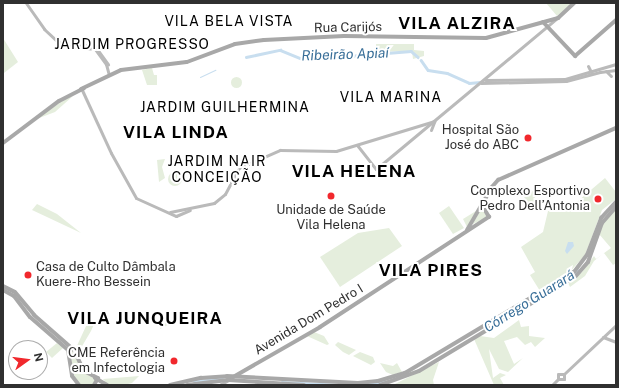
<!DOCTYPE html>
<html>
<head>
<meta charset="utf-8">
<style>
  body { margin:0 }
  #map { position:relative; width:619px; height:388px; overflow:hidden; background:#fff; font-family:"Public Sans",sans-serif }
  div>[style] { position:absolute }
  .green>* { inset:0; background:#e5eedd }
  .round { border-radius:50% }
  .water>* { inset:0; background:#c8deef }
  .stream>* { height:1px; margin:-0.5px; padding:0 0.5px; transform-origin:0.5px; border-radius:0.5px; background:#c8deef }
  .river>* { height:2.5px; margin:-1.25px; padding:0 1.25px; transform-origin:1.25px; border-radius:1.25px; background:#c8deef }
  .secondary>* { height:3px; margin:-1.5px; padding:0 1.5px; transform-origin:1.5px; border-radius:1.5px; background:#bababa }
  .primary>* { height:4px; margin:-2px; padding:0 2px; transform-origin:2px; border-radius:2px; background:#a8a8a8 }
  .dots>* { width:11px; height:11px; translate:-50% -50%; box-sizing:border-box; border:2px solid #fff; border-radius:50% }
  span { translate:-50% -50%; white-space:nowrap; text-align:center; line-height:1.15; -webkit-text-stroke:4px #fff; paint-order:stroke }
  .street-label { font-size:13px; color:#303030 }
  .poi-label { font-size:13px; color:#303030 }
  .right { translate:-100% -50%; text-align:right }
  .left { translate:0 -50%; text-align:left }
  .neighbourhood-label { font-size:14px; color:#000; letter-spacing:1px }
  .water-label { font-size:14px; color:#386e98; font-style:italic }
  .district-label { font-size:17px; color:#000; font-weight:700; letter-spacing:1px }
  .frame { position:absolute; inset:0; border:4px solid #303030; pointer-events:none }
  .north { position:absolute; left:8px; top:340px; width:40px; height:40px; box-sizing:border-box; background:#fff; border:1px solid #acacac; border-radius:50%; rotate:76deg; font-size:11px; font-weight:700; line-height:16px; text-align:center; color:#303030 }
  .north::after { content:''; display:block; margin:auto; width:14px; height:18px; background:#f1282d; clip-path:polygon(50% 0,100% 100%,50% 72%,0 100%) }
</style>
</head>
<body>
<div id="map">
  <div class="green">
    <i style="clip-path:polygon(546px 3px,572px 3px,557px 16px)"></i>
    <i style="clip-path:polygon(3px 38px,18px 62px,4px 73px,3px 72px)"></i>
    <i style="clip-path:polygon(376px 44px,414px 44px,414px 50px,424px 51px,424px 56px,413px 59px,412px 51px,376px 52px)"></i>
    <i style="clip-path:polygon(152px 68px,154px 75px,157px 75px,157px 85px,147px 85px,142px 70px)"></i>
    <i class="round" style="left:230.5px;top:76.5px;width:11px;height:11px"></i>
    <i style="clip-path:polygon(73px 96px,55px 112px,34px 120px,64px 100px)"></i>
    <i style="clip-path:polygon(165px 159px,162px 167px,165px 178px,159px 182px,157px 160px)"></i>
    <i class="round" style="left:168px;top:172px;width:14px;height:14px"></i>
    <i style="clip-path:polygon(605px 178px,616px 192px,616px 199px,602px 210px,585px 255px,569px 273px,540px 291px,530px 275px,535px 272px,521px 247px,543px 232px,548px 211px,565px 212px)"></i>
    <i style="clip-path:polygon(533px 191px,537px 206px,534px 209px,524px 197px)"></i>
    <i style="clip-path:polygon(37px 204px,57px 214px,81px 233px,32px 210px)"></i>
    <i style="clip-path:polygon(449px 206px,464px 228px,453px 234px,439px 213px)"></i>
    <i style="clip-path:polygon(482px 208px,487px 217px,473px 224px,473px 223px)"></i>
    <i style="clip-path:polygon(616px 209px,616px 263px,613px 265px,604px 253px,594px 261px,585px 276px,570px 287px,568px 283px,582px 272px,594px 256px,596px 259px,611px 248px,599px 234px,605px 220px)"></i>
    <i style="clip-path:polygon(476px 211px,467px 227px,463px 219px)"></i>
    <i style="clip-path:polygon(389px 228px,402px 246px,340px 287px,320px 257px,358px 233px)"></i>
    <i style="clip-path:polygon(176px 311px,182px 314px,181px 318px,160px 329px,162px 322px,172px 321px)"></i>
    <i style="clip-path:polygon(519px 320px,521px 327px,529px 326px,529px 336px,545px 338px,535px 347px,531px 342px,525px 345px,517px 337px,504px 341px,514px 364px,523px 358px,508px 372px,499px 369px,489px 349px,493px 378px,500px 373px,506px 375px,500px 378px,504px 385px,494px 385px,474px 339px,480px 336px,494px 338px)"></i>
    <i style="clip-path:polygon(92px 321px,95px 322px,91px 331px,78px 353px,75px 350px,87px 324px,90px 326px)"></i>
    <i style="clip-path:polygon(314px 332px,324px 336px,329px 344px,327px 345px,307px 336px)"></i>
    <i style="clip-path:polygon(338px 342px,356px 350px,349px 355px,343px 352px,335px 345px)"></i>
    <i style="clip-path:polygon(57px 343px,63px 348px,52px 358px,46px 352px)"></i>
    <i style="clip-path:polygon(72px 350px,83px 372px,96px 379px,93px 385px,81px 385px,75px 380px,70px 351px)"></i>
    <i style="clip-path:polygon(360px 352px,373px 357px,375px 362px,371px 365px,353px 356px)"></i>
    <i style="clip-path:polygon(439px 362px,433px 380px,434px 385px,393px 385px)"></i>
    <i style="clip-path:polygon(380px 363px,393px 366px,397px 363px,402px 372px,393px 375px,386px 372px)"></i>
    <i style="clip-path:polygon(139px 376px,132px 383px,124px 385px,108px 385px,103px 379px)"></i>
  </div>
  <div class="water">
    <i style="clip-path:polygon(568px 242px,573px 242px,574px 246px,567px 254px,565px 251px)"></i>
  </div>
  <div class="stream">
    <i style="left:200px;top:77px;width:17px;rotate:-25deg"></i>
  </div>
  <div class="river">
    <i style="left:246px;top:57px;width:35px;rotate:-12deg"></i>
    <i style="left:280px;top:50px;width:24px;rotate:22deg"></i>
    <i style="left:302px;top:59px;width:32px;rotate:-9deg"></i>
    <i style="left:334px;top:54px;width:15px;rotate:8deg"></i>
    <i style="left:349px;top:56px;width:62px;rotate:-4.6deg"></i>
    <i style="left:411px;top:51px;width:9px;rotate:41deg"></i>
    <i style="left:421px;top:60px;width:12px;rotate:55deg"></i>
    <i style="left:428px;top:70px;width:19px;rotate:9deg"></i>
    <i style="left:447px;top:73px;width:24px;rotate:24deg"></i>
    <i style="left:469px;top:83px;width:11px;rotate:-5deg"></i>
    <i style="left:545px;top:293px;width:40px;rotate:-34deg"></i>
    <i style="left:194px;top:381px;width:28px;rotate:-4deg"></i>
    <i style="left:282px;top:382px;width:59px;rotate:2.9deg"></i>
    <i style="left:365px;top:385px;width:20px;rotate:-11deg"></i>
  </div>
  <div class="secondary">
    <i style="left:26px;top:3px;width:32px;rotate:55deg"></i>
    <i style="left:44px;top:29px;width:16px;rotate:43deg"></i>
    <i style="left:56px;top:40px;width:13px;rotate:29deg"></i>
    <i style="left:67px;top:46px;width:28px;rotate:6deg"></i>
    <i style="left:95px;top:49px;width:19px;rotate:54deg"></i>
    <i style="left:106px;top:64px;width:11px;rotate:75deg"></i>
    <i style="left:75px;top:46px;width:19px;rotate:-3deg"></i>
    <i style="left:94px;top:45px;width:24px;rotate:54deg"></i>
    <i style="left:588px;top:66px;width:7px;rotate:63deg"></i>
    <i style="left:606px;top:71px;width:7px;rotate:45deg"></i>
    <i style="left:485px;top:80px;width:80px;rotate:-0.7deg"></i>
    <i style="left:565px;top:79px;width:53px;rotate:-16.4deg"></i>
    <i style="left:481px;top:83px;width:85px;rotate:-1.3deg"></i>
    <i style="left:566px;top:81px;width:35px;rotate:-15deg"></i>
    <i style="left:600px;top:72px;width:16px;rotate:-7deg"></i>
    <i style="left:82px;top:90px;width:69px;rotate:65.3deg"></i>
    <i style="left:111px;top:153px;width:51px;rotate:60.9deg"></i>
    <i style="left:136px;top:198px;width:44px;rotate:24.2deg"></i>
    <i style="left:176px;top:216px;width:15px;rotate:-23deg"></i>
    <i style="left:431px;top:130px;width:9px;rotate:-69deg"></i>
    <i style="left:357px;top:145px;width:31px;rotate:52deg"></i>
    <i style="left:376px;top:169px;width:234px;rotate:-39.8deg"></i>
    <i style="left:170px;top:212px;width:45px;rotate:-11.6deg"></i>
    <i style="left:214px;top:203px;width:14px;rotate:-39deg"></i>
    <i style="left:225px;top:194px;width:30px;rotate:-62deg"></i>
    <i style="left:239px;top:168px;width:45px;rotate:-23.7deg"></i>
    <i style="left:280px;top:150px;width:56px;rotate:1deg"></i>
    <i style="left:336px;top:151px;width:103px;rotate:-16.9deg"></i>
    <i style="left:603px;top:337px;width:14px;rotate:21deg"></i>
    <i style="left:564px;top:374px;width:71px;rotate:-43.3deg"></i>
    <i style="left:558px;top:379px;width:5px;rotate:-90deg"></i>
    <i style="left:558px;top:374px;width:6px"></i>
    <i style="left:558px;top:379px;width:6px"></i>
    <i style="left:564px;top:379px;width:5px;rotate:-90deg"></i>
    <i style="left:219px;top:385px;width:9px;rotate:-27deg"></i>
    <i style="left:552px;top:385px;width:8px;rotate:-45deg"></i>
  </div>
  <div class="primary">
    <i style="left:543px;top:22px;width:47px;rotate:46.7deg"></i>
    <i style="left:575px;top:56px;width:55px;rotate:-41.3deg"></i>
    <i style="left:81px;top:89px;width:44px;rotate:-25.4deg"></i>
    <i style="left:121px;top:70px;width:66px;rotate:-6.9deg"></i>
    <i style="left:187px;top:62px;width:51px;rotate:-20.6deg"></i>
    <i style="left:235px;top:44px;width:29px;rotate:-8deg"></i>
    <i style="left:264px;top:40px;width:80px;rotate:-2.9deg"></i>
    <i style="left:344px;top:36px;width:142px;rotate:0.8deg"></i>
    <i style="left:486px;top:38px;width:75px;rotate:-15.5deg"></i>
    <i style="left:558px;top:18px;width:22px;rotate:-43deg"></i>
    <i style="left:3px;top:143px;width:70px;rotate:-36.9deg"></i>
    <i style="left:59px;top:101px;width:28px;rotate:-27deg"></i>
    <i style="left:491px;top:188px;width:11px;rotate:-49deg"></i>
    <i style="left:498px;top:180px;width:129px;rotate:-23.8deg"></i>
    <i style="left:467px;top:230px;width:50px;rotate:-59.8deg"></i>
    <i style="left:3px;top:286px;width:13px;rotate:27deg"></i>
    <i style="left:15px;top:292px;width:30px;rotate:50deg"></i>
    <i style="left:34px;top:315px;width:53px;rotate:41.2deg"></i>
    <i style="left:74px;top:350px;width:23px;rotate:65deg"></i>
    <i style="left:84px;top:371px;width:16px;rotate:27deg"></i>
    <i style="left:98px;top:378px;width:8px;rotate:120deg"></i>
    <i style="left:3px;top:290px;width:13px;rotate:29deg"></i>
    <i style="left:14px;top:296px;width:26px;rotate:53deg"></i>
    <i style="left:30px;top:317px;width:50px;rotate:41deg"></i>
    <i style="left:68px;top:350px;width:26px;rotate:81deg"></i>
    <i style="left:72px;top:376px;width:11px;rotate:52deg"></i>
    <i style="left:95px;top:378px;width:14px;rotate:30deg"></i>
    <i style="left:228px;top:380px;width:106px;rotate:-29.9deg"></i>
    <i style="left:320px;top:327px;width:202px;rotate:-33.1deg"></i>
    <i style="left:489px;top:217px;width:14px;rotate:-120deg"></i>
    <i style="left:170px;top:385px;width:32px;rotate:-13deg"></i>
    <i style="left:201px;top:378px;width:26px;rotate:-4deg"></i>
    <i style="left:227px;top:376px;width:131px;rotate:3.1deg"></i>
    <i style="left:358px;top:383px;width:20px;rotate:-6deg"></i>
    <i style="left:378px;top:381px;width:28px;rotate:-17deg"></i>
    <i style="left:405px;top:373px;width:197px;rotate:-30.9deg"></i>
    <i style="left:574px;top:272px;width:21px;rotate:-53deg"></i>
    <i style="left:587px;top:255px;width:40px;rotate:-69deg"></i>
    <i style="left:601px;top:218px;width:22px;rotate:-47deg"></i>
    <i style="left:187px;top:385px;width:41px;rotate:-7deg"></i>
    <i style="left:228px;top:380px;width:76px;rotate:3.8deg"></i>
    <i style="left:380px;top:385px;width:41px;rotate:-19.7deg"></i>
    <i style="left:419px;top:371px;width:182px;rotate:-31.1deg"></i>
    <i style="left:575px;top:277px;width:20px;rotate:-49deg"></i>
    <i style="left:588px;top:262px;width:41px;rotate:-70.3deg"></i>
    <i style="left:602px;top:223px;width:21px;rotate:-49deg"></i>
  </div>
  <div class="dots">
    <i style="left:528px;top:138px;background:#f1282d"></i>
    <i style="left:331px;top:196px;background:#f1282d"></i>
    <i style="left:598px;top:199px;background:#f1282d"></i>
    <i style="left:28px;top:275px;background:#f1282d"></i>
    <i style="left:174px;top:361px;background:#f1282d"></i>
  </div>
  <div class="street-label">
    <span style="left:348px;top:28px;rotate:-1deg">Rua Carijós</span>
    <span style="left:309px;top:320px;rotate:-31deg">Avenida Dom Pedro I</span>
  </div>
  <div class="poi-label">
    <span class="right" style="left:519px;top:138px">Hospital São<br>José do ABC</span>
    <span class="right" style="left:590px;top:199px">Complexo Esportivo<br>Pedro Dell’Antonia</span>
    <span style="left:331px;top:218px">Unidade de Saúde<br>Vila Helena</span>
    <span class="left" style="left:36px;top:275px">Casa de Culto Dâmbala<br>Kuere-Rho Bessein</span>
    <span class="right" style="left:165px;top:361px">CME Referência<br>em Infectologia</span>
  </div>
  <div class="neighbourhood-label">
    <span style="left:229px;top:21px">VILA BELA VISTA</span>
    <span style="left:132px;top:44px">JARDIM PROGRESSO</span>
    <span style="left:391px;top:97px">VILA MARINA</span>
    <span style="left:225px;top:107px">JARDIM GUILHERMINA</span>
    <span style="left:217px;top:169px">JARDIM NAIR<br>CONCEIÇÃO</span>
  </div>
  <div class="water-label">
    <span style="left:345px;top:54px;rotate:-2deg">Ribeirão Apiaí</span>
    <span style="left:529px;top:301px;rotate:-32deg">Córrego Guarará</span>
  </div>
  <div class="district-label">
    <span style="left:457px;top:24px">VILA ALZIRA</span>
    <span style="left:176px;top:133px">VILA LINDA</span>
    <span style="left:354px;top:172px">VILA HELENA</span>
    <span style="left:431px;top:271px">VILA PIRES</span>
    <span style="left:145px;top:319px">VILA JUNQUEIRA</span>
  </div>
  <div class="frame"></div>
  <div class="north">N</div>
</div>
</body>
</html>
